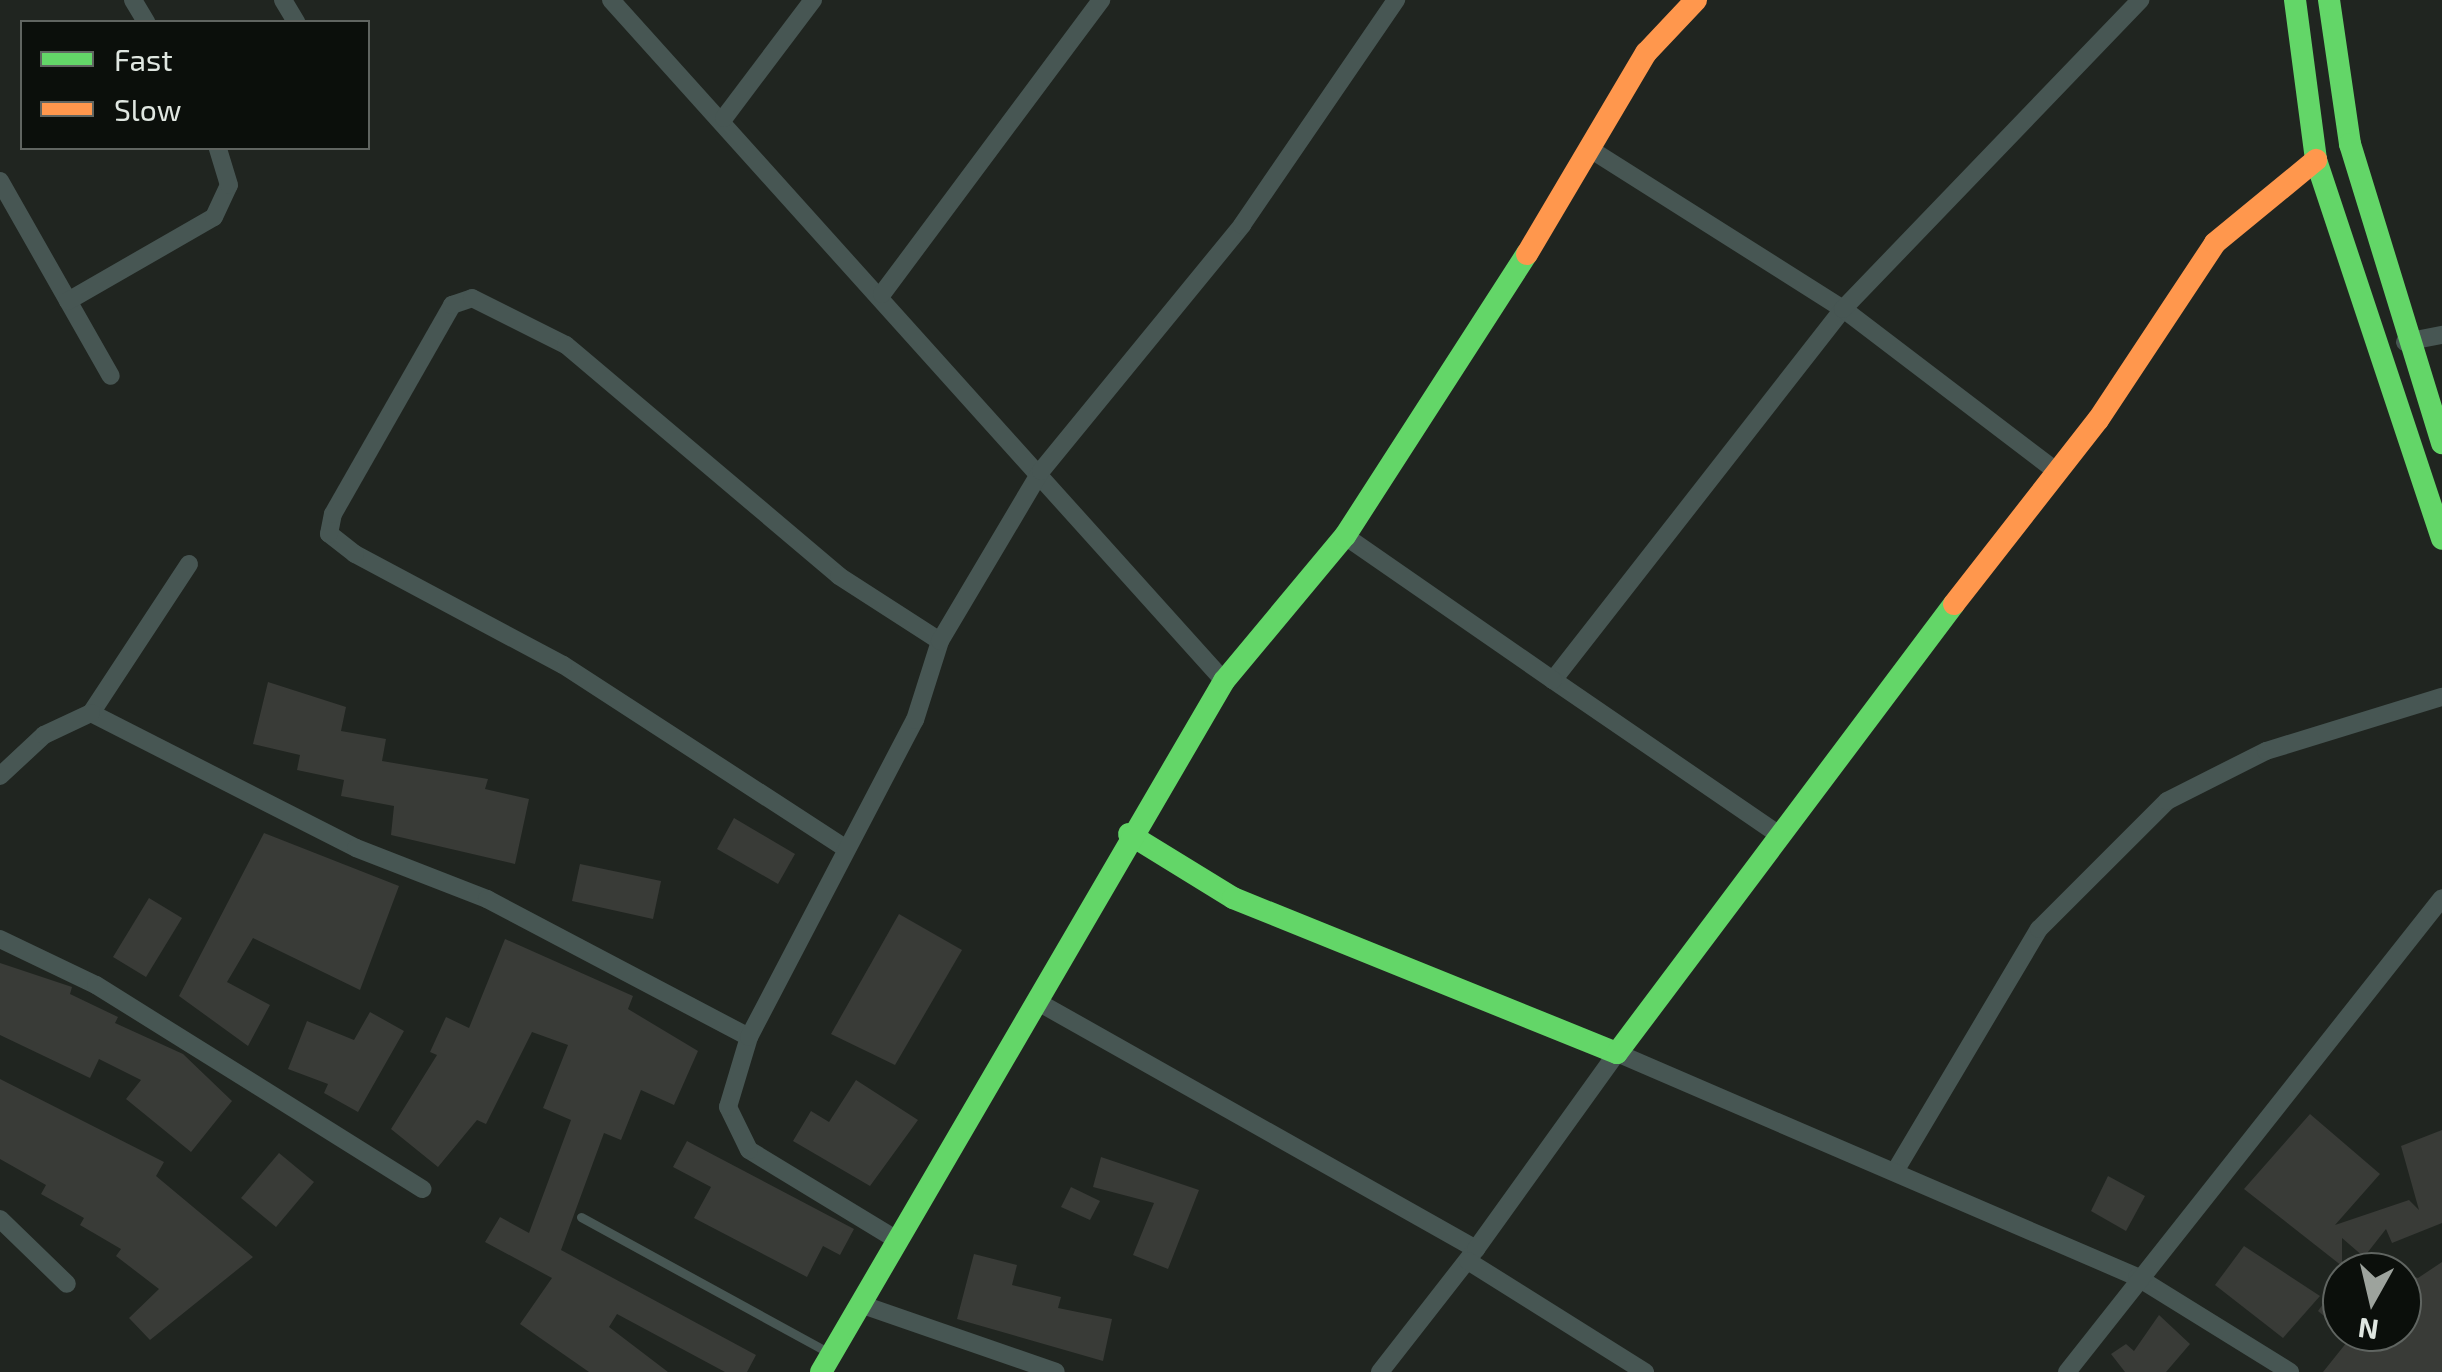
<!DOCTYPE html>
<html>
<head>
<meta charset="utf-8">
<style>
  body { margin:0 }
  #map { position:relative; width:2442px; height:1372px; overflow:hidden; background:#202520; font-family:"Exo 2",sans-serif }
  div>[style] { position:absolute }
  .building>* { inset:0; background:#393b37 }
  .lane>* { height:9px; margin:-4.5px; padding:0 4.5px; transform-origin:4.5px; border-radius:4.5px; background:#475653 }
  .street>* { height:18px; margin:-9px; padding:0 9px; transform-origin:9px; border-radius:9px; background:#475653 }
  .fast>* { height:22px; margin:-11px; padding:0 11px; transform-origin:11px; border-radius:11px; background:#63d668 }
  .slow>* { height:22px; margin:-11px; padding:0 11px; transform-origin:11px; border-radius:11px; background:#ff974d }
  span { translate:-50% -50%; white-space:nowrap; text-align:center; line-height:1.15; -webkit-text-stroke:8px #0b0f0b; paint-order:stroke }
  .legend { position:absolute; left:20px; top:20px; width:350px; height:130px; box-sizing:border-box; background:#0b0f0b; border:2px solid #606561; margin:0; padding:12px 18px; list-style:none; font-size:30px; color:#e0e7e1 }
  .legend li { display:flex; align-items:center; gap:20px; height:50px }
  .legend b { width:50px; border:2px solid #606561 }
  .north { position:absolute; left:2322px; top:1252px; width:100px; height:100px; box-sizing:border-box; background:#0b0f0b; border:2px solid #606561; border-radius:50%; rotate:188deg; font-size:28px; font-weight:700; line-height:40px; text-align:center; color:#e0e7e1 }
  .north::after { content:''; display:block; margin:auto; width:35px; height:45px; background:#9da39d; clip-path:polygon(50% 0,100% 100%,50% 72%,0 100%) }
</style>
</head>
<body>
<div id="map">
  <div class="building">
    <i style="clip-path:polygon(268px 682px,346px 707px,341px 731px,386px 739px,382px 761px,488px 779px,485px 789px,529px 799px,515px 864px,391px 835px,394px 806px,341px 796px,344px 780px,297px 770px,300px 755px,253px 744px)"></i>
    <i style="clip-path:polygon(734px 818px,795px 854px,778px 884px,717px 849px)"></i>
    <i style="clip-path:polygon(264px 833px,399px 886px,360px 990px,253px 938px,227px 982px,270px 1005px,248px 1046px,179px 996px)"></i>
    <i style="clip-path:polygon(580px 864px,661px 881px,653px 919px,572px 901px)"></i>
    <i style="clip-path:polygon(149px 898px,182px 918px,146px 977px,113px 957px)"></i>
    <i style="clip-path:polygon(899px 914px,962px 950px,895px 1065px,831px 1034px)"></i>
    <i style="clip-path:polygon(505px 939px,633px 996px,628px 1009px,698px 1051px,674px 1105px,641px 1090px,621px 1140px,604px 1133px,561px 1250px,756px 1355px,747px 1372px,725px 1372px,617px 1314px,609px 1327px,668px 1372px,589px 1372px,520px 1324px,552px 1278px,485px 1242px,500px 1217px,529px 1233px,571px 1120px,543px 1108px,568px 1045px,532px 1032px,486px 1124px,477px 1120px,438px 1167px,391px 1129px,437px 1055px,430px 1052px,446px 1017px,469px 1028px)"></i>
    <i style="clip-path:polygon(0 963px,72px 987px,70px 994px,118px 1017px,115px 1023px,183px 1054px,232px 1101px,191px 1152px,126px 1099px,141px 1080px,99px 1059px,90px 1078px,0 1035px)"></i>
    <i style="clip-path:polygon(370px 1012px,404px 1031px,358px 1112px,324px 1093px,328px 1084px,288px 1069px,307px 1021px,354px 1040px)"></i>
    <i style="clip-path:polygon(0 1079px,164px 1162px,156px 1176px,253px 1257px,150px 1340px,129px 1318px,159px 1289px,116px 1256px,121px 1249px,80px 1225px,84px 1218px,41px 1194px,46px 1185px,0 1159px)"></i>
    <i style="clip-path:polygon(856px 1080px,918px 1120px,870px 1186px,793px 1141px,811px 1111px,829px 1122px)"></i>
    <i style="clip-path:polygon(2310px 1114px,2380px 1174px,2335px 1225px,2409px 1200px,2419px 1210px,2401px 1146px,2442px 1130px,2442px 1223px,2392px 1243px,2386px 1229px,2364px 1257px,2342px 1238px,2342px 1266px,2244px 1189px)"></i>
    <i style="clip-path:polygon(687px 1141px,854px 1229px,840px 1255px,823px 1246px,807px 1277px,694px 1218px,711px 1187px,673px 1167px)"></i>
    <i style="clip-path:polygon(279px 1153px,314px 1182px,276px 1227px,241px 1198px)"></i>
    <i style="clip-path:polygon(1101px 1157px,1199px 1190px,1168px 1269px,1133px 1255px,1154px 1203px,1093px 1187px)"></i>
    <i style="clip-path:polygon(2108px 1176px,2145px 1196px,2126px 1231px,2091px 1211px)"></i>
    <i style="clip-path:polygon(1071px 1187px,1100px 1201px,1090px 1220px,1061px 1207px)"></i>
    <i style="clip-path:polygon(2244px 1246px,2320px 1296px,2283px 1338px,2215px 1285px)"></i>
    <i style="clip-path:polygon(974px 1254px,1017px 1265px,1012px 1285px,1061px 1297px,1058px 1308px,1112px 1319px,1103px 1361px,957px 1319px)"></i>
    <i style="clip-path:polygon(2442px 1262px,2442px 1372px,2323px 1372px,2355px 1332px,2402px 1332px,2402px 1273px,2418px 1278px)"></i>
    <i style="clip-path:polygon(2342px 1278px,2342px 1331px,2318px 1311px)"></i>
    <i style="clip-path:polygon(2159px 1315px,2190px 1344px,2166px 1372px,2125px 1372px,2111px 1354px,2126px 1344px,2134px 1351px)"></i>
  </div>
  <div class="lane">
    <i style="left:581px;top:1217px;width:283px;rotate:28.7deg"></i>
  </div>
  <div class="street">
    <i style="left:133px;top:0;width:26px;rotate:59deg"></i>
    <i style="left:283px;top:0;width:26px;rotate:59deg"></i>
    <i style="left:611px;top:0;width:916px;rotate:48.01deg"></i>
    <i style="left:724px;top:118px;width:148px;rotate:-53deg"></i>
    <i style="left:1590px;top:149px;width:299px;rotate:32.3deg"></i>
    <i style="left:1843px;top:309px;width:471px;rotate:128deg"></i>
    <i style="left:1553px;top:680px;width:269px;rotate:34.4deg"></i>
    <i style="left:0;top:181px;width:224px;rotate:60.4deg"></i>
    <i style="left:882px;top:294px;width:367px;rotate:-53.3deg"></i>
    <i style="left:68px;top:301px;width:168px;rotate:-29.9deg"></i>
    <i style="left:214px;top:217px;width:35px;rotate:-65deg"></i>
    <i style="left:229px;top:185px;width:39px;rotate:-107deg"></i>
    <i style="left:2405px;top:342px;width:38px;rotate:-11deg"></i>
    <i style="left:2056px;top:471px;width:268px;rotate:-142.7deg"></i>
    <i style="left:1843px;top:309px;width:429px;rotate:-46.1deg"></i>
    <i style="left:1345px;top:536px;width:253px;rotate:34.7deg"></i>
    <i style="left:189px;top:564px;width:178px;rotate:123.3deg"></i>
    <i style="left:91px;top:713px;width:297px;rotate:27deg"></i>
    <i style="left:356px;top:848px;width:141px;rotate:21.3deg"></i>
    <i style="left:487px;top:899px;width:296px;rotate:27.8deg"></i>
    <i style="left:0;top:776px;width:60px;rotate:-43deg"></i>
    <i style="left:44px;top:735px;width:52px;rotate:-25.1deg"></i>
    <i style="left:845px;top:848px;width:336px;rotate:-147deg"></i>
    <i style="left:563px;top:665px;width:236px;rotate:-151.9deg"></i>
    <i style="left:355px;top:554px;width:33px;rotate:-142deg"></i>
    <i style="left:329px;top:534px;width:20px;rotate:-79deg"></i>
    <i style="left:333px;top:514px;width:241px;rotate:-60.3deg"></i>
    <i style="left:452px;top:305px;width:21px;rotate:-19deg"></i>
    <i style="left:472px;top:298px;width:105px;rotate:26.6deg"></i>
    <i style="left:566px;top:345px;width:358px;rotate:40.2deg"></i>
    <i style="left:839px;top:576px;width:120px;rotate:32.8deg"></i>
    <i style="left:0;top:939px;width:106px;rotate:25.6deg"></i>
    <i style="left:96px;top:985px;width:385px;rotate:32deg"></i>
    <i style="left:1038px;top:1002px;width:503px;rotate:29.42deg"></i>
    <i style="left:1476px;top:1249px;width:156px;rotate:128deg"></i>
    <i style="left:1897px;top:1168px;width:278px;rotate:-59.3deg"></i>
    <i style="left:2039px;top:929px;width:181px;rotate:-45deg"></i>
    <i style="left:2167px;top:801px;width:111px;rotate:-26.8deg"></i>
    <i style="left:2266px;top:751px;width:184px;rotate:-17.1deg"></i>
    <i style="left:0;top:1219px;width:93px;rotate:44.1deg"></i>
    <i style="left:897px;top:1240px;width:173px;rotate:-148.7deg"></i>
    <i style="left:749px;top:1150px;width:48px;rotate:-116deg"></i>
    <i style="left:728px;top:1107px;width:73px;rotate:-73.3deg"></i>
    <i style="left:749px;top:1037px;width:358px;rotate:-62.4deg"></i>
    <i style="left:915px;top:720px;width:83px;rotate:-72.4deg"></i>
    <i style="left:940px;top:641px;width:198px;rotate:-59.3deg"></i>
    <i style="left:1041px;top:471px;width:318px;rotate:-50.7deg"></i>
    <i style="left:1242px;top:225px;width:273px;rotate:-55.6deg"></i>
    <i style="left:1476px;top:1249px;width:241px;rotate:-54.3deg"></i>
    <i style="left:1617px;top:1053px;width:566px;rotate:23.3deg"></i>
    <i style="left:2137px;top:1277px;width:180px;rotate:31.8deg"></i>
    <i style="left:1468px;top:1261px;width:209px;rotate:32.1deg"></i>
    <i style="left:860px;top:1304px;width:207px;rotate:19.1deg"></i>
    <i style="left:2067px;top:1372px;width:604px;rotate:-51.65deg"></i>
  </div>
  <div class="fast">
    <i style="left:2295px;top:0;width:161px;rotate:82.5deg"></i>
    <i style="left:2316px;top:160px;width:399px;rotate:71.6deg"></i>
    <i style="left:2329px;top:0;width:146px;rotate:81.7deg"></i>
    <i style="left:2350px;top:144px;width:313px;rotate:72.9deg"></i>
    <i style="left:1129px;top:834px;width:122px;rotate:31.6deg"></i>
    <i style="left:1233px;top:898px;width:414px;rotate:22deg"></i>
    <i style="left:1617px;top:1053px;width:561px;rotate:-53.11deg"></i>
    <i style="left:821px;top:1372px;width:800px;rotate:-59.75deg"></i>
    <i style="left:1224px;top:681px;width:189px;rotate:-50.2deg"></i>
    <i style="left:1345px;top:536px;width:336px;rotate:-57.2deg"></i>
  </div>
  <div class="slow">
    <i style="left:1527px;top:254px;width:234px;rotate:-59.4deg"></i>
    <i style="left:1646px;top:53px;width:73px;rotate:-46.7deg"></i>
    <i style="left:1954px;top:604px;width:234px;rotate:-52deg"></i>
    <i style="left:2098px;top:420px;width:212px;rotate:-56.5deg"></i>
    <i style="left:2215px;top:243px;width:131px;rotate:-39.4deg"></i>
  </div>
  <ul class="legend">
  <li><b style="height:12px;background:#63d668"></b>Fast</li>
  <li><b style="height:12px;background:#ff974d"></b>Slow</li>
  </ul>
  <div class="north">N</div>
</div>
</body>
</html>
